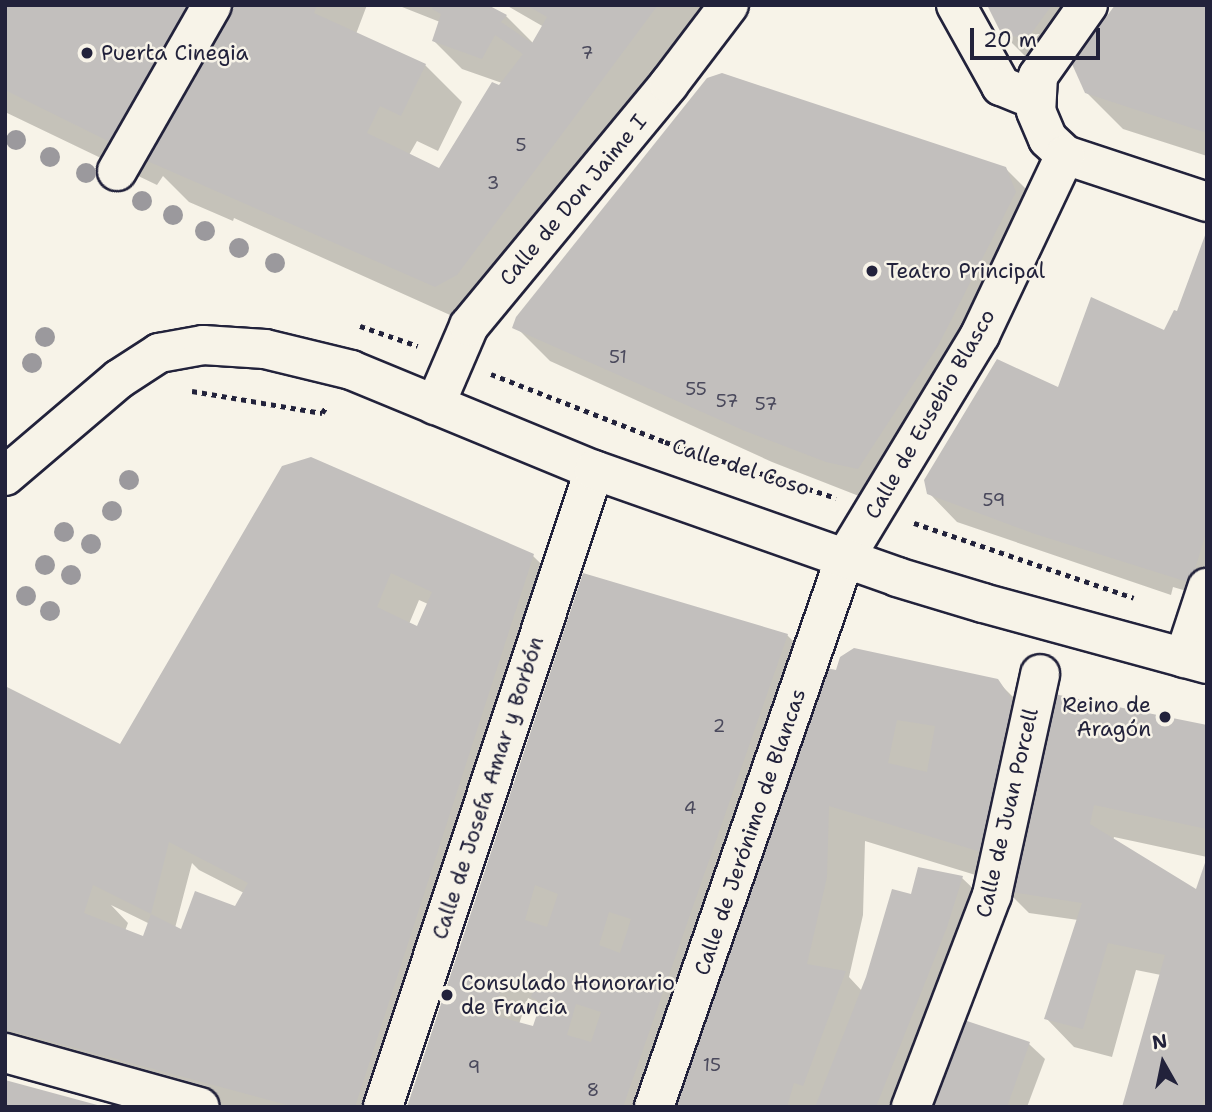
<!DOCTYPE html>
<html>
<head>
<meta charset="utf-8">
<style>
  body { margin:0 }
  #map { position:relative; width:1212px; height:1112px; overflow:hidden; background:#f7f3e8; font-family:"Shantell Sans",sans-serif }
  div>[style] { position:absolute }
  .shadow>* { inset:0; background:#0003 }
  .building>* { inset:0; background:#c2bfbd }
  .path>* { height:4.5px; margin-top:-2.25px; transform-origin:0; background:repeating-linear-gradient(90deg,#22223b 0 5px,transparent 0 10px) }
  .roads { filter:drop-shadow(2px 0 #22223b) drop-shadow(-2px 0 #22223b) drop-shadow(0 2px #22223b) drop-shadow(0 -2px #22223b) }
  .street>* { height:38px; margin:-19px; padding:0 19px; transform-origin:19px; border-radius:19px; background:#f7f3e8 }
  .secondary>* { height:38px; margin:-19px; padding:0 19px; transform-origin:19px; border-radius:19px; background:#f7f3e8 }
  .trees>* { width:20px; height:20px; margin:-10px; border-radius:50%; background:#9b999d }
  .dots>* { width:19px; height:19px; translate:-50% -50%; box-sizing:border-box; border:4px solid #f7f3e8; border-radius:50% }
  span { translate:-50% -50%; white-space:nowrap; text-align:center; line-height:1.15; -webkit-text-stroke:5px #f7f3e8; paint-order:stroke }
  .number-label { font-size:18px; color:#4a495c }
  .number-label span { -webkit-text-stroke-width:0 }
  .poi-label { font-size:21px; color:#22223b }
  .left { translate:0 -50%; text-align:left }
  .right { translate:-100% -50%; text-align:right }
  .street-label { font-size:21px; color:#22223b }
  .frame { position:absolute; inset:0; border:7px solid #22223b; pointer-events:none }
  .north { position:absolute; left:1128px; top:1028px; width:70px; height:70px; -webkit-text-stroke:5px #f7f3e8; paint-order:stroke; rotate:351deg; font-size:19px; font-weight:700; line-height:28px; text-align:center; color:#22223b }
  .north::after { content:''; display:block; margin:auto; width:24px; height:32px; background:#22223b; clip-path:polygon(50% 0,100% 100%,50% 72%,0 100%) }
  .scale { position:absolute; left:970px; top:28px; width:130px; height:32px; box-sizing:border-box; border:4px solid #22223b; border-top:0; padding-left:9px; font-size:21px; line-height:24px; white-space:nowrap; color:#22223b; -webkit-text-stroke:5px #f7f3e8; paint-order:stroke }
</style>
</head>
<body>
<div id="map">
  <div class="shadow">
    <i style="clip-path:polygon(5px 5px,367px 5px,356px 34px,425px 65px,462px 102px,438px 151px,417px 141px,409px 155px,446px 174px,502px 83px,462px 69px,434px 41px,440px 22px,397px 5px,487px 5px,506px 16px,534px 44px,544px 27px,506px 5px,721px 5px,479px 328px,234px 218px,233px 221px,189px 202px,163px 176px,157px 185px,5px 112px)"></i>
    <i style="clip-path:polygon(989px 5px,1091px 5px,1051px 60px,1026px 57px,1003px 34px)"></i>
    <i style="clip-path:polygon(1207px 5px,1207px 156px,1123px 129px,1086px 92px)"></i>
    <i style="clip-path:polygon(1005px 168px,1042px 205px,1052px 229px,974px 382px,864px 498px,772px 462px,550px 361px,514px 325px)"></i>
    <i style="clip-path:polygon(1207px 237px,1207px 597px,1173px 587px,1171px 595px,957px 522px,929px 493px,1059px 389px,1165px 332px,1178px 314px)"></i>
    <i style="clip-path:polygon(evenodd,283px 468px,533px 556px,570px 592px,392px 1107px,222px 1107px,5px 1058px,5px 688px,121px 746px,283px 468px,419px 600px,428px 604px,417px 628px,409px 624px,419px 600px,283px 468px,192px 863px,199px 870px,244px 893px,236px 908px,180px 930px,175px 928px,192px 863px,283px 468px,111px 905px,150px 924px,144px 939px,125px 931px,128px 923px,111px 905px)"></i>
    <i style="clip-path:polygon(evenodd,787px 635px,826px 674px,997px 681px,1034px 718px,1207px 727px,1207px 857px,1114px 837px,1113px 841px,1197px 892px,1207px 861px,1207px 1107px,1124px 1107px,1161px 975px,1136px 970px,1112px 1057px,1074px 1047px,1046px 1018px,1078px 920px,1029px 913px,1007px 891px,1008px 885px,865px 841px,863px 915px,849px 977px,862px 991px,912px 896px,962px 878px,978px 893px,897px 1107px,409px 1107px,526px 747px,787px 635px,528px 998px,542px 1005px,534px 1028px,519px 1024px,528px 998px)"></i>
    <i style="clip-path:polygon(1029px 1044px,1045px 1059px,1027px 1107px,927px 1107px)"></i>
  </div>
  <div class="building">
    <i style="clip-path:polygon(5px 5px,198px 5px,114px 144px,5px 90px)"></i>
    <i style="clip-path:polygon(227px 5px,317px 5px,314px 13px,426px 64px,401px 116px,380px 106px,367px 133px,439px 168px,492px 82px,499px 85px,523px 54px,495px 35px,482px 59px,432px 41px,441px 14px,432px 9px,433px 5px,488px 5px,507px 15px,501px 22px,532px 43px,547px 17px,526px 5px,658px 5px,457px 275px,435px 287px,145px 160px)"></i>
    <i style="clip-path:polygon(987px 5px,1052px 5px,1028px 38px,1002px 35px)"></i>
    <i style="clip-path:polygon(1115px 5px,1207px 5px,1207px 133px,1085px 93px,1072px 64px)"></i>
    <i style="clip-path:polygon(722px 73px,1006px 167px,1016px 192px,938px 346px,858px 469px,826px 462px,745px 431px,512px 328px,516px 317px,707px 78px)"></i>
    <i style="clip-path:polygon(1207px 230px,1207px 529px,1191px 583px,1035px 534px,927px 494px,924px 480px,997px 359px,1058px 387px,1091px 297px,1164px 330px,1174px 310px,1177px 311px)"></i>
    <i style="clip-path:polygon(evenodd,311px 457px,534px 554px,355px 1107px,295px 1107px,5px 1029px,5px 686px,120px 744px,282px 466px,311px 457px,391px 573px,432px 592px,417px 626px,377px 607px,391px 573px,311px 457px,169px 842px,248px 883px,235px 906px,195px 891px,181px 929px,151px 914px,143px 936px,84px 913px,93px 885px,151px 914px,169px 842px)"></i>
    <i style="clip-path:polygon(evenodd,583px 573px,788px 634px,623px 1107px,407px 1107px,583px 573px,535px 885px,558px 894px,547px 927px,525px 920px,535px 885px,583px 573px,609px 912px,631px 919px,620px 953px,599px 945px,609px 912px,583px 573px,505px 977px,535px 987px,531px 997px,541px 1002px,533px 1026px,493px 1015px,505px 977px,583px 573px,576px 1004px,601px 1012px,591px 1042px,567px 1035px,576px 1004px)"></i>
    <i style="clip-path:polygon(evenodd,854px 648px,998px 679px,1017px 707px,991px 855px,829px 806px,827px 877px,807px 964px,846px 971px,803px 1086px,794px 1083px,787px 1107px,665px 1107px,826px 668px,836px 670px,840px 657px,854px 648px,897px 720px,935px 726px,927px 772px,888px 763px,897px 720px)"></i>
    <i style="clip-path:polygon(1044px 692px,1207px 725px,1207px 829px,1094px 805px,1090px 824px,1196px 889px,1207px 857px,1207px 1090px,1201px 1107px,1122px 1107px,1165px 955px,1108px 943px,1083px 1029px,1044px 1019px,1082px 903px,1005px 891px)"></i>
    <i style="clip-path:polygon(918px 867px,963px 876px,947px 927px,876px 1107px,815px 1107px,866px 977px,892px 889px,911px 894px)"></i>
    <i style="clip-path:polygon(961px 1019px,1030px 1042px,1007px 1107px,925px 1107px)"></i>
    <i style="clip-path:polygon(5px 1080px,101px 1106px,101px 1107px,5px 1107px)"></i>
  </div>
  <div class="path">
    <i style="left:360px;top:326px;width:61px;rotate:19deg"></i>
    <i style="left:491px;top:374px;width:187px;rotate:21.3deg"></i>
    <i style="left:665px;top:442px;width:180px;rotate:18.1deg"></i>
    <i style="left:192px;top:391px;width:132px;rotate:9.6deg"></i>
    <i style="left:322px;top:413px;width:7px;rotate:-56deg"></i>
    <i style="left:914px;top:523px;width:232px;rotate:18.8deg"></i>
  </div>
  <div class="roads">
    <div class="street">
      <i style="left:956px;top:5px;width:93px;rotate:60.9deg"></i>
      <i style="left:1001px;top:86px;width:35px;rotate:22deg"></i>
      <i style="left:1088px;top:5px;width:87px;rotate:125.2deg"></i>
      <i style="left:1038px;top:76px;width:35px;rotate:93deg"></i>
      <i style="left:1036px;top:111px;width:30px;rotate:67deg"></i>
      <i style="left:1048px;top:139px;width:23px;rotate:43deg"></i>
      <i style="left:1065px;top:155px;width:150px;rotate:18.3deg"></i>
      <i style="left:117px;top:171px;width:191px;rotate:-60.2deg"></i>
      <i style="left:435px;top:405px;width:86px;rotate:-66.7deg"></i>
      <i style="left:469px;top:326px;width:314px;rotate:-50.4deg"></i>
      <i style="left:669px;top:84px;width:99px;rotate:-52.8deg"></i>
      <i style="left:1184px;top:658px;width:74px;rotate:-71.8deg"></i>
      <i style="left:5px;top:1053px;width:202px;rotate:15.5deg"></i>
      <i style="left:383px;top:1107px;width:671px;rotate:-71.67deg"></i>
      <i style="left:654px;top:1107px;width:581px;rotate:-70.82deg"></i>
      <i style="left:845px;top:558px;width:261px;rotate:-58.8deg"></i>
      <i style="left:980px;top:335px;width:199px;rotate:-64.7deg"></i>
      <i style="left:911px;top:1107px;width:227px;rotate:-69.1deg"></i>
      <i style="left:992px;top:895px;width:226px;rotate:-77.7deg"></i>
    </div>
    <div class="secondary">
      <i style="left:5px;top:476px;width:150px;rotate:-40.4deg"></i>
      <i style="left:119px;top:379px;width:48px;rotate:-33deg"></i>
      <i style="left:159px;top:353px;width:45px;rotate:-10.3deg"></i>
      <i style="left:203px;top:345px;width:62px;rotate:3.7deg"></i>
      <i style="left:265px;top:349px;width:89px;rotate:13.7deg"></i>
      <i style="left:351px;top:370px;width:263px;rotate:22.4deg"></i>
      <i style="left:594px;top:470px;width:321px;rotate:19.4deg"></i>
      <i style="left:897px;top:577px;width:90px;rotate:16.8deg"></i>
      <i style="left:983px;top:603px;width:232px;rotate:15.2deg"></i>
    </div>
  </div>
  <div class="trees">
    <i style="left:16px;top:140px"></i>
    <i style="left:50px;top:157px"></i>
    <i style="left:86px;top:173px"></i>
    <i style="left:142px;top:201px"></i>
    <i style="left:173px;top:215px"></i>
    <i style="left:205px;top:231px"></i>
    <i style="left:239px;top:248px"></i>
    <i style="left:275px;top:263px"></i>
    <i style="left:45px;top:337px"></i>
    <i style="left:32px;top:363px"></i>
    <i style="left:129px;top:480px"></i>
    <i style="left:112px;top:511px"></i>
    <i style="left:64px;top:532px"></i>
    <i style="left:91px;top:544px"></i>
    <i style="left:45px;top:565px"></i>
    <i style="left:71px;top:575px"></i>
    <i style="left:26px;top:596px"></i>
    <i style="left:50px;top:611px"></i>
  </div>
  <div class="dots">
    <i style="left:87px;top:53px;background:#22223b"></i>
    <i style="left:872px;top:271px;background:#22223b"></i>
    <i style="left:1165px;top:717px;background:#22223b"></i>
    <i style="left:447px;top:995px;background:#22223b"></i>
  </div>
  <div class="number-label">
    <span style="left:587px;top:53px">7</span>
    <span style="left:521px;top:145px">5</span>
    <span style="left:493px;top:183px">3</span>
    <span style="left:618px;top:357px">51</span>
    <span style="left:696px;top:389px">55</span>
    <span style="left:727px;top:401px">57</span>
    <span style="left:766px;top:404px">57</span>
    <span style="left:994px;top:500px">59</span>
    <span style="left:719px;top:726px">2</span>
    <span style="left:690px;top:808px">4</span>
    <span style="left:712px;top:1065px">15</span>
    <span style="left:474px;top:1067px">9</span>
    <span style="left:593px;top:1090px">8</span>
  </div>
  <div class="poi-label">
    <span class="left" style="left:101px;top:53px">Puerta Cinegia</span>
    <span class="left" style="left:886px;top:271px">Teatro Principal</span>
    <span class="right" style="left:1151px;top:717px">Reino de<br>Aragón</span>
    <span class="left" style="left:461px;top:995px">Consulado Honorario<br>de Francia</span>
  </div>
  <div class="street-label">
    <span style="left:573px;top:200px;rotate:-50deg">Calle de Don Jaime I</span>
    <span style="left:930px;top:414px;rotate:-60deg">Calle de Eusebio Blasco</span>
    <span style="left:741px;top:467px;rotate:18deg">Calle del Coso</span>
    <span style="left:488px;top:788px;rotate:-72deg">Calle de Josefa Amar y Borbón</span>
    <span style="left:1007px;top:813px;rotate:-77deg">Calle de Juan Porcell</span>
    <span style="left:750px;top:832px;rotate:-71deg">Calle de Jerónimo de Blancas</span>
  </div>
  <div class="frame"></div>
  <div class="north">N</div>
  <div class="scale">20 m</div>
</div>
</body>
</html>
